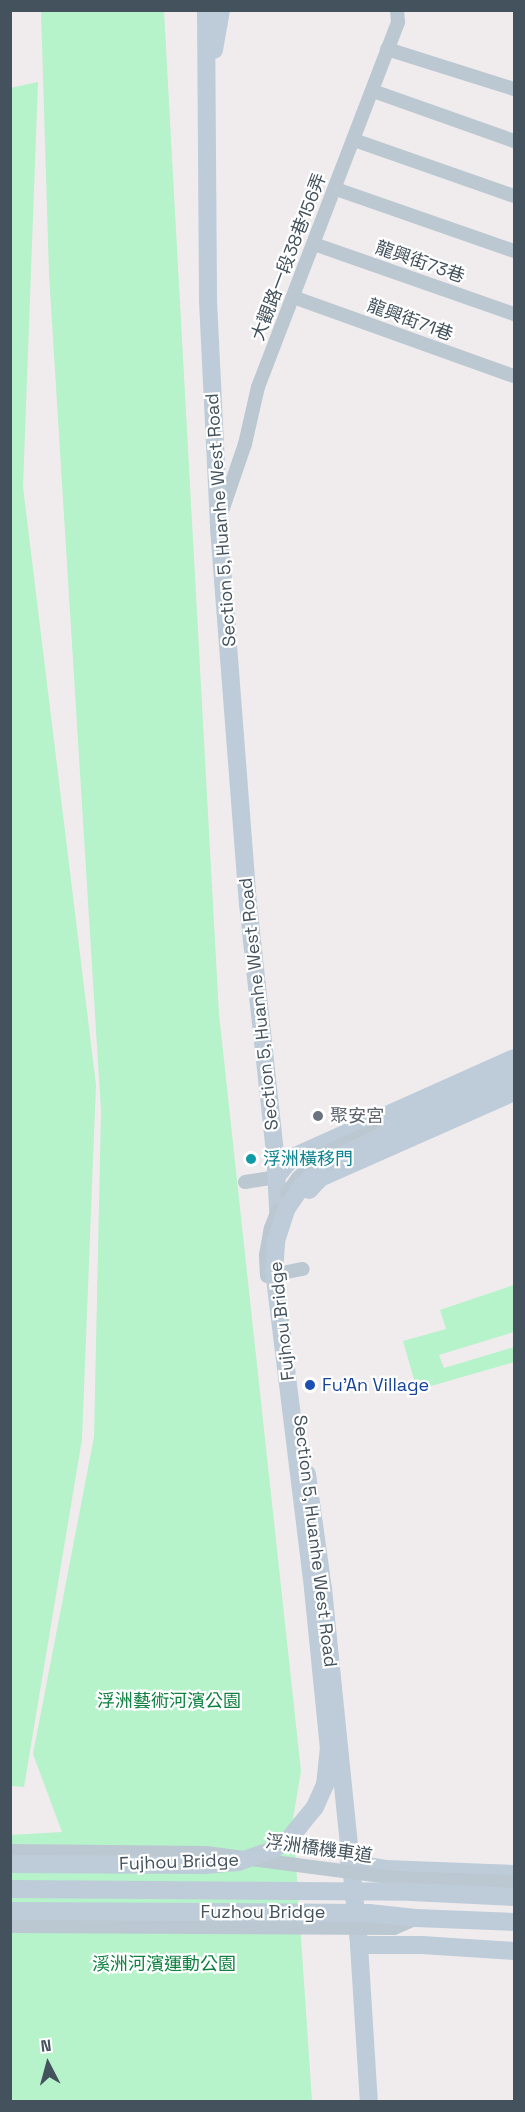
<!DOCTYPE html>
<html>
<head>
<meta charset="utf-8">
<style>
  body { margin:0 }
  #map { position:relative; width:525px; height:2112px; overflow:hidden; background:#f0eced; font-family:"Space Grotesk","Noto Sans TC",sans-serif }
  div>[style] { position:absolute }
  .green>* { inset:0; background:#b6f2ca }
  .street>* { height:14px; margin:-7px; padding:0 7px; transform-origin:7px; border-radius:7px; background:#bbc8d1 }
  .secondary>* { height:18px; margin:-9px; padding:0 9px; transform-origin:9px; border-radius:9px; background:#bdccd8 }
  .street-bridge>* { height:14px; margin:-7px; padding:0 7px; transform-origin:7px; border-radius:7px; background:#bbc8d1 }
  .secondary-bridge>* { height:18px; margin:-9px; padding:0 9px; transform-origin:9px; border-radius:9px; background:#bdccd8 }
  .dots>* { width:16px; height:16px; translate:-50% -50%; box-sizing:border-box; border:3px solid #fff; border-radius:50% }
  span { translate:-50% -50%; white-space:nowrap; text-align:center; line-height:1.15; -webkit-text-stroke:4.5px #fff; paint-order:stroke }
  .street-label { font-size:18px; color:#43525c }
  .worship-label { font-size:18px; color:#5b616d }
  .left { translate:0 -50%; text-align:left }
  .culture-label { font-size:18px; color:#0d838f }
  .transit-label { font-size:18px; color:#164399 }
  .park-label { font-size:18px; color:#0f8242 }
  .frame { position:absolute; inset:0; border:12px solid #43525c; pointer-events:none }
  .north { position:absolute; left:18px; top:2034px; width:60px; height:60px; -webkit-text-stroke:4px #fff; paint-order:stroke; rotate:354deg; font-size:16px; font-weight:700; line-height:24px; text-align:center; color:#43525c }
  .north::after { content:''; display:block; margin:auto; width:21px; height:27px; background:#43525c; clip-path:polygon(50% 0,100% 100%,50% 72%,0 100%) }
</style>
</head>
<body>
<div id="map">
  <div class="green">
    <i style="clip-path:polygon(41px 11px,164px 11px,219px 1014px,301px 1771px,293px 1819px,312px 2101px,11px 2102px,11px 1835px,62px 1832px,33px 1754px,94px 1437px,101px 1111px,49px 274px)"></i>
    <i style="clip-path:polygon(38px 82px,23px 487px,96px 1085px,82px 1439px,24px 1787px,10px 1786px,10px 88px)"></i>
    <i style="clip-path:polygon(514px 1285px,514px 1332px,439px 1355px,444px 1368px,514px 1347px,514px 1362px,417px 1390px,403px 1341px,446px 1329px,440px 1310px)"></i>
  </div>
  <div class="street">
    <i style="left:387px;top:49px;width:133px;rotate:17.5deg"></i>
    <i style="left:373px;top:91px;width:150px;rotate:19.5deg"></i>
    <i style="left:354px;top:140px;width:170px;rotate:19.3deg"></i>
    <i style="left:336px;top:189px;width:188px;rotate:19.2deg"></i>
    <i style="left:314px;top:244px;width:212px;rotate:19.3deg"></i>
    <i style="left:293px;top:297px;width:235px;rotate:19.7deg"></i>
    <i style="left:221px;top:514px;width:74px;rotate:-71.1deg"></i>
    <i style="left:245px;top:444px;width:58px;rotate:-77.2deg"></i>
    <i style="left:258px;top:387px;width:391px;rotate:-69deg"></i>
    <i style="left:398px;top:22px;width:12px;rotate:-95deg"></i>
    <i style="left:245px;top:1182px;width:31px;rotate:-9deg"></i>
    <i style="left:282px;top:1273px;width:21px;rotate:-11deg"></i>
  </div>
  <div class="secondary">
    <i style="left:206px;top:10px;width:291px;rotate:89.6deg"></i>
    <i style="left:208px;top:301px;width:227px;rotate:87.2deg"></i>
    <i style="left:219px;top:528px;width:377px;rotate:85.6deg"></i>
    <i style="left:248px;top:904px;width:249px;rotate:83.8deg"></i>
    <i style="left:275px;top:1152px;width:74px;rotate:86.9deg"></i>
    <i style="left:214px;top:50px;width:41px;rotate:-80.1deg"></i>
    <i style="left:452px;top:1102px;width:68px;rotate:-25.1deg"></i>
    <i style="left:276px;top:1177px;width:26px;rotate:-50deg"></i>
    <i style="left:293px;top:1157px;width:242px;rotate:-24.1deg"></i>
    <i style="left:309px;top:1190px;width:16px;rotate:-47deg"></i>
    <i style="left:320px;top:1178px;width:212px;rotate:-23.9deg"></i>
    <i style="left:307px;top:1474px;width:116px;rotate:82.1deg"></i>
    <i style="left:323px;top:1589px;width:358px;rotate:84.2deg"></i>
    <i style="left:359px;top:1945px;width:157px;rotate:86.4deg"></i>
    <i style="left:349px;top:1863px;width:37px;rotate:9deg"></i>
    <i style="left:386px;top:1869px;width:128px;rotate:2.2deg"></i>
    <i style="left:416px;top:1918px;width:98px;rotate:2.3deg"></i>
    <i style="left:359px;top:1945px;width:63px"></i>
    <i style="left:422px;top:1945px;width:92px;rotate:3.7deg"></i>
  </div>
  <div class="street-bridge">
    <i style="left:287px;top:1193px;width:19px;rotate:-54deg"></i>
    <i style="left:298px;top:1178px;width:23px;rotate:-45deg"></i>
    <i style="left:314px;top:1162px;width:25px;rotate:-34deg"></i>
    <i style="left:335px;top:1148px;width:49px;rotate:-24deg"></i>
    <i style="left:267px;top:1276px;width:21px;rotate:-93deg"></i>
    <i style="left:266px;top:1255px;width:27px;rotate:-80deg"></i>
    <i style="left:271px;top:1228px;width:19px;rotate:-69deg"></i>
    <i style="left:10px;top:1851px;width:196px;rotate:0.6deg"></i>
    <i style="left:206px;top:1853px;width:191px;rotate:7.5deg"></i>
    <i style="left:395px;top:1878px;width:119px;rotate:1.9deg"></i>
    <i style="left:10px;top:1926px;width:384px;rotate:0.3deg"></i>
    <i style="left:394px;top:1928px;width:24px;rotate:-24deg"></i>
  </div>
  <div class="secondary-bridge">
    <i style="left:12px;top:1864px;width:193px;rotate:0.3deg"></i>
    <i style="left:205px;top:1865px;width:33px;rotate:-5deg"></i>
    <i style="left:238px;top:1862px;width:36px;rotate:-19deg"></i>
    <i style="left:272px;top:1850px;width:20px;rotate:-33deg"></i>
    <i style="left:289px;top:1839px;width:41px;rotate:-50.9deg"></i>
    <i style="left:315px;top:1807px;width:24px;rotate:-66deg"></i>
    <i style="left:325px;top:1785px;width:36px;rotate:-84deg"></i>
    <i style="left:329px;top:1749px;width:162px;rotate:-95.7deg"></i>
    <i style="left:313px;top:1588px;width:318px;rotate:-97deg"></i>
    <i style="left:274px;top:1272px;width:31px;rotate:-86deg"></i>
    <i style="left:276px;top:1241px;width:35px;rotate:-72deg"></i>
    <i style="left:287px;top:1208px;width:27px;rotate:-56deg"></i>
    <i style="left:302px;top:1186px;width:32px;rotate:-44deg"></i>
    <i style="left:325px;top:1164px;width:141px;rotate:-26deg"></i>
    <i style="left:10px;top:1889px;width:401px;rotate:0.4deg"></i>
    <i style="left:411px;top:1892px;width:103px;rotate:2.8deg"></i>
    <i style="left:10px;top:1911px;width:359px;rotate:0.3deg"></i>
    <i style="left:369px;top:1913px;width:47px;rotate:6.1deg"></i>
  </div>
  <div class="dots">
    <i style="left:318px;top:1116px;background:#6b7280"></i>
    <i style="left:251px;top:1159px;background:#0f9aa8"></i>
    <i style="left:310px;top:1385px;background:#1a4fb4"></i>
  </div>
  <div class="street-label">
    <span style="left:289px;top:257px;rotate:-69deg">大觀路一段38巷156弄</span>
    <span style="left:420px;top:262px;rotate:19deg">龍興街73巷</span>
    <span style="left:410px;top:320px;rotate:20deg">龍興街71巷</span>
    <span style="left:221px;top:520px;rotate:-94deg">Section 5, Huanhe West Road</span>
    <span style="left:259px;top:1004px;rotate:-96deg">Section 5, Huanhe West Road</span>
    <span style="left:282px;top:1321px;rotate:-96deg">Fujhou Bridge</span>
    <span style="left:315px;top:1541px;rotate:83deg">Section 5, Huanhe West Road</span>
    <span style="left:319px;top:1849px;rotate:8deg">浮洲橋機車道</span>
    <span style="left:179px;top:1862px;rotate:-2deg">Fujhou Bridge</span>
    <span style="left:263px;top:1912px">Fuzhou Bridge</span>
  </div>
  <div class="worship-label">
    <span class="left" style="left:330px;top:1116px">聚安宮</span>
  </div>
  <div class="culture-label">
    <span class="left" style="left:263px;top:1159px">浮洲橫移門</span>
  </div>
  <div class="transit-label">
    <span class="left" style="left:322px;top:1385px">Fu'An Village</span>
  </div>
  <div class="park-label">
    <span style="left:169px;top:1701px">浮洲藝術河濱公園</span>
    <span style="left:164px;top:1964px">溪洲河濱運動公園</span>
  </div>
  <div class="frame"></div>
  <div class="north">N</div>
</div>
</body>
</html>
